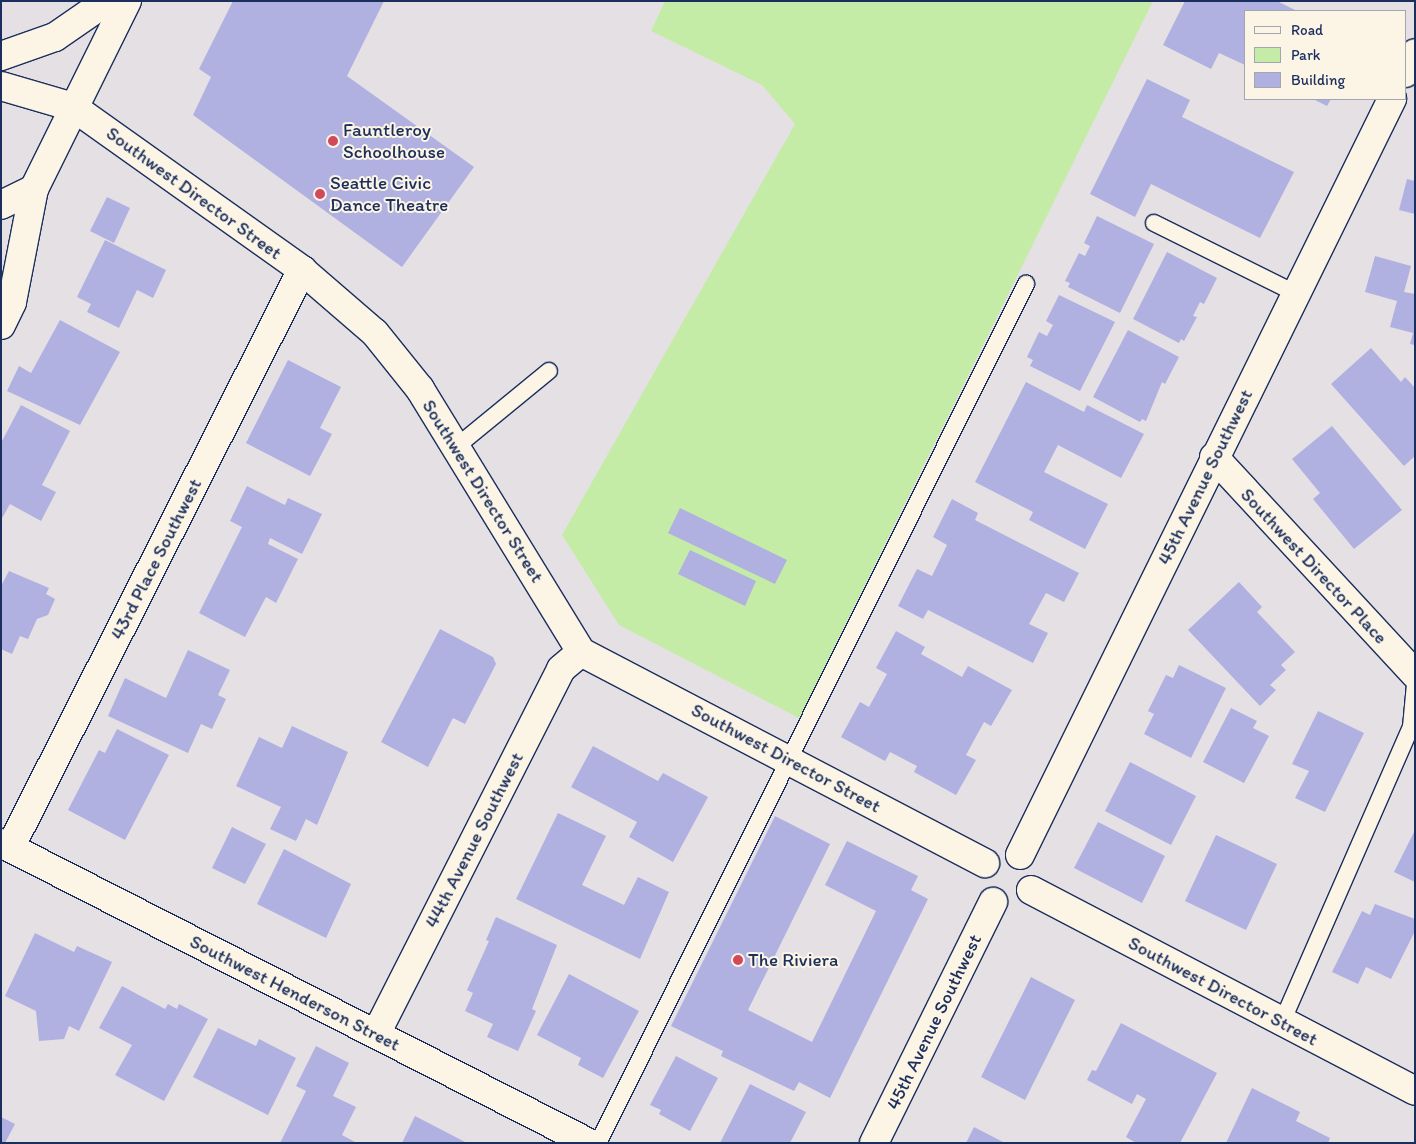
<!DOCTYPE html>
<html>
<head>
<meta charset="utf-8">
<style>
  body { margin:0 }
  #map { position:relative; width:1416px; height:1144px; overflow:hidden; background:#e5e0e4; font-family:Itim,sans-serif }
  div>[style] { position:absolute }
  .green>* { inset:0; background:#c5eca7 }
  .building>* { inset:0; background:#b0b0e1 }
  .roads { filter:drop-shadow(1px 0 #1b2f5e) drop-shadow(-1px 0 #1b2f5e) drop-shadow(0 1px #1b2f5e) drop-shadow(0 -1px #1b2f5e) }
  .lane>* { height:16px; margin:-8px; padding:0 8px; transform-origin:8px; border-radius:8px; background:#fcf5e5 }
  .street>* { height:28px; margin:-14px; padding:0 14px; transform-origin:14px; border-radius:14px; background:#fcf5e5 }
  .secondary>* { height:28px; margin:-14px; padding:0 14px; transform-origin:14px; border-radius:14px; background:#fcf5e5 }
  .dots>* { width:14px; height:14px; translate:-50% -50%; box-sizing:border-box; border:2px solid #fcf5e5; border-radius:50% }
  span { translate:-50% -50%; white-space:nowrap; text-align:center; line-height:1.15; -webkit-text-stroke:4px #fcf5e5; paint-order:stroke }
  .poi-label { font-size:19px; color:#1b2f5e }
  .left { translate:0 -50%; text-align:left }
  .street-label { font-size:19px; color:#1b2f5e }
  .frame { position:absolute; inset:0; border:2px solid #1b2f5e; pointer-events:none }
  .legend { position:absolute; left:1244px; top:10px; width:162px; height:90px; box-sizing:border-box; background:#fcf5e5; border:1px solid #a2a6af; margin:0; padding:6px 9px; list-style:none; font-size:15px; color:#1b2f5e }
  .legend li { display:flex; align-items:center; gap:10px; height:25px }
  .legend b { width:25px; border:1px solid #a2a6af }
</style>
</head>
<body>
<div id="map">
  <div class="green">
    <i style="clip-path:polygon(665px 1px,1153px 1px,799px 718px,619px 625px,562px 535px,795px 124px,762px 85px,651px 31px)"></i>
  </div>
  <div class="building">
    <i style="clip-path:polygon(233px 1px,384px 1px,347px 76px,474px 167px,402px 267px,193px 115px,211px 77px,199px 69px)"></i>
    <i style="clip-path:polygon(1185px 1px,1277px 1px,1297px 11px,1245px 11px,1245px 65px,1219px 53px,1211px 69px,1163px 45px)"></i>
    <i style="clip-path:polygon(1147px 79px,1190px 100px,1182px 117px,1294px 172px,1260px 238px,1151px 184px,1135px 217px,1090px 194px)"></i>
    <i style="clip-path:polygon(1313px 99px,1331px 99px,1327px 106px)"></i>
    <i style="clip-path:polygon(1407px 179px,1415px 181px,1415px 214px,1399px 210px)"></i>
    <i style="clip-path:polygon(107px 197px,130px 208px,114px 243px,90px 231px)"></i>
    <i style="clip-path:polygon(1097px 216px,1154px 244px,1120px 313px,1068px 287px,1070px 283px,1065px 281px,1079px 253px,1085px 256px,1090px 246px,1084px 243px)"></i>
    <i style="clip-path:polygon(105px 240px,166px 270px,153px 298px,137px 290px,119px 328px,87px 312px,91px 304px,77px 297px)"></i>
    <i style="clip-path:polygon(1167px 252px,1217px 278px,1204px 304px,1200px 302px,1193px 316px,1197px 317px,1184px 341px,1181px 339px,1179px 343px,1133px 319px)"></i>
    <i style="clip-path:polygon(1375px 256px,1411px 266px,1404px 292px,1415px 294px,1415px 345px,1410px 344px,1413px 333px,1390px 327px,1397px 301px,1365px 292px)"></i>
    <i style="clip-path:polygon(1059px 295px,1115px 322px,1080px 391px,1030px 366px,1033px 360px,1027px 357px,1039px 332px,1047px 336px,1053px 325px,1046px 321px)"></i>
    <i style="clip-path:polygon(60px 320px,120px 352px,80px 425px,7px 391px,19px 366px,31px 373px)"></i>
    <i style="clip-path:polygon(1128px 330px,1179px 357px,1165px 384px,1162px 382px,1146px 421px,1142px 419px,1140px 422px,1093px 397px)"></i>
    <i style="clip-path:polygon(1371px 348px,1401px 382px,1405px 377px,1415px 388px,1415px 456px,1404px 466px,1331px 384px)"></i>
    <i style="clip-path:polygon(288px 360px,341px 387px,320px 428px,332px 434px,310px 476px,246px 443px)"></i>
    <i style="clip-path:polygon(1026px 382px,1084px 412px,1087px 405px,1144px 434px,1121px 478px,1058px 445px,1044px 472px,1108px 504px,1085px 549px,1029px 520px,1033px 512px,975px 482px)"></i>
    <i style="clip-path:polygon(21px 405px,70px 431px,42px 485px,56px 492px,41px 521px,10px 504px,1px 520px,1px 443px)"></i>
    <i style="clip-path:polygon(1332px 426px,1402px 510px,1354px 549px,1313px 499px,1320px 493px,1292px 459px)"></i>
    <i style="clip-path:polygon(247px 486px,285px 505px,288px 498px,322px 514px,302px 554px,270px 538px,268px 544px,298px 559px,276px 603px,266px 597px,245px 637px,199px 613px,242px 527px,230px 521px)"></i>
    <i style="clip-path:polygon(952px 499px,978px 513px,975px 520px,1079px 573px,1064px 602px,1046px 593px,1029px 624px,1048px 633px,1033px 663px,928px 610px,923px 619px,898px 606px,917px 569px,932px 576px,947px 545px,933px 537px)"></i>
    <i style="clip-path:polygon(680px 508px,787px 560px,775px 584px,668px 533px)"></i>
    <i style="clip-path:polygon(690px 550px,756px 581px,745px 606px,678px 574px)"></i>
    <i style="clip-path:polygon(9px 571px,49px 588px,46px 594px,55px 599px,48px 615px,37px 619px,28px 639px,20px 636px,12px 654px,1px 649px,1px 586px)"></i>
    <i style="clip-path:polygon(1239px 582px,1262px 607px,1257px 612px,1295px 652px,1281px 665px,1286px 670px,1270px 685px,1276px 690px,1260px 706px,1188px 630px)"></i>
    <i style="clip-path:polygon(440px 629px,493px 657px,496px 664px,465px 724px,453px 718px,428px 767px,381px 742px)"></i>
    <i style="clip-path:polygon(896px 631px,925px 647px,921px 654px,962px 677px,968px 666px,1012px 690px,991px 726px,984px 722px,966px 755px,976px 760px,956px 795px,914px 772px,917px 766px,890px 752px,885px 761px,841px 737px,860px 702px,869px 707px,887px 674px,876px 668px)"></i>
    <i style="clip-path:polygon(188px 650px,230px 670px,218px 695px,226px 699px,212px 729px,201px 724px,188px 753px,108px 716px,125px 678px,166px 698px)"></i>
    <i style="clip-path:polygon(1179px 665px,1226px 688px,1191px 758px,1144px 734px,1154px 714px,1148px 711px,1166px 675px,1173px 678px)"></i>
    <i style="clip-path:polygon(1231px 708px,1257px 721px,1253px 728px,1269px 736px,1244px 783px,1203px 762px)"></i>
    <i style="clip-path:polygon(1318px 711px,1364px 733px,1325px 812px,1295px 798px,1309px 771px,1292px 764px)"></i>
    <i style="clip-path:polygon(292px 726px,348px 752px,317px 825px,306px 819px,296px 841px,270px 829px,281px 807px,236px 786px,259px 737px,282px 748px)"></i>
    <i style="clip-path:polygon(117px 729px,169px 755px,125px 840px,68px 810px,99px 750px,105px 753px)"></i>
    <i style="clip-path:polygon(593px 746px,658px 781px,663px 773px,708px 797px,673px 862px,629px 837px,637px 822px,571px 787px)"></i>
    <i style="clip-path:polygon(1130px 762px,1196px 796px,1171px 845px,1105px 811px)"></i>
    <i style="clip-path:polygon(558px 813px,606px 836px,582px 885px,624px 905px,638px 877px,669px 892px,640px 959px,516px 899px)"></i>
    <i style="clip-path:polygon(775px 816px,830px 844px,748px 1010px,812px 1042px,876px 911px,825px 885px,847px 841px,918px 876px,911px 890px,928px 899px,830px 1098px,799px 1082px,794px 1091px,721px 1056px,723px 1051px,671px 1026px)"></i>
    <i style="clip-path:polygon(1098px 822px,1165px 856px,1142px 903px,1074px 868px)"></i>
    <i style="clip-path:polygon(232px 827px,266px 844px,245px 884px,212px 868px)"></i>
    <i style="clip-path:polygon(1415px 830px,1415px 882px,1394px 872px)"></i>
    <i style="clip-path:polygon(1216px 835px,1277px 864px,1246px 930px,1185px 901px)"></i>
    <i style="clip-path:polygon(284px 849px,351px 884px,326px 938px,257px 904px)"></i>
    <i style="clip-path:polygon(1375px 904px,1415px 919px,1415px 931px,1391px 979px,1366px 967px,1358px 984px,1332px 972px,1362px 911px,1370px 915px)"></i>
    <i style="clip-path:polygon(496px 917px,557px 945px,532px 1009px,536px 1011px,518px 1051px,487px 1037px,493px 1024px,465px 1011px,473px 993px,467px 990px,489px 941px,486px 940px)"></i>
    <i style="clip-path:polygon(35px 933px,74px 952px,77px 946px,112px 962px,79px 1031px,69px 1026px,64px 1039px,39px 1041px,36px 1011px,5px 996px)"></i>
    <i style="clip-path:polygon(569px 974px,639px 1011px,603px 1078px,578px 1065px,581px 1058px,537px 1035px)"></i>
    <i style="clip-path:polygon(1031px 977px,1075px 1000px,1025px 1100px,981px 1077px)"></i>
    <i style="clip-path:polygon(122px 986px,165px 1009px,168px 1004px,177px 1009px,179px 1004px,208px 1019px,164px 1101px,115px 1075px,132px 1045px,99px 1028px)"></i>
    <i style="clip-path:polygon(1121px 1023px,1217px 1073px,1180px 1143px,1136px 1143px,1126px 1137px,1146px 1099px,1137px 1094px,1132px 1104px,1087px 1080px,1092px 1070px,1096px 1071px)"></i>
    <i style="clip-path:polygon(218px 1028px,256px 1046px,259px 1039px,296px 1058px,268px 1115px,193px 1077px)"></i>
    <i style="clip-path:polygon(316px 1046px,349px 1063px,333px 1096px,356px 1107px,342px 1135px,357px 1143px,280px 1143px,306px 1091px,296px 1086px)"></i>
    <i style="clip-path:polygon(676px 1056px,718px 1078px,690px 1131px,659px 1114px,661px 1110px,650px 1105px)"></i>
    <i style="clip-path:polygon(750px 1084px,806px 1112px,790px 1143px,720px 1143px)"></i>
    <i style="clip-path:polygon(1252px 1088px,1300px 1112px,1296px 1121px,1330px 1138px,1328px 1143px,1226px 1143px)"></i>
    <i style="clip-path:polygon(415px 1116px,467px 1143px,402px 1143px)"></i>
    <i style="clip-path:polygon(1px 1117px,15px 1124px,5px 1143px,1px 1143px)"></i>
    <i style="clip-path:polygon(974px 1127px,1005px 1143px,966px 1143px)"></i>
  </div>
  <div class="roads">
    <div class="lane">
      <i style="left:1154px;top:223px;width:157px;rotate:26.4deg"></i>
      <i style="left:456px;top:447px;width:120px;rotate:-39.3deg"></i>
      <i style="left:1282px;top:1022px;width:322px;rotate:-66.4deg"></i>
      <i style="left:1411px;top:727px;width:43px;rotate:-84.7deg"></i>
      <i style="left:598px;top:1143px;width:960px;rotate:-63.52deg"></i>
    </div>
    <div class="street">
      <i style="left:1405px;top:73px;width:22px;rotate:-63deg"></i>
      <i style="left:1px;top:86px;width:75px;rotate:16.3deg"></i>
      <i style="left:73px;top:107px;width:281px;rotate:35.4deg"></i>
      <i style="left:302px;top:270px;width:96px;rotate:40.8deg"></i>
      <i style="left:375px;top:333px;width:72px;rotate:51.2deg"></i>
      <i style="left:420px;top:389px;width:308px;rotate:58.5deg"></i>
      <i style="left:581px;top:652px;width:456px;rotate:27.6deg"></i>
      <i style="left:1px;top:205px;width:37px;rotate:-26deg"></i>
      <i style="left:1px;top:325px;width:25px;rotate:-64deg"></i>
      <i style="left:12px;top:302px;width:115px;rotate:-79deg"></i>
      <i style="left:34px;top:189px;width:210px;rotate:-63.7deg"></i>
      <i style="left:1214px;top:457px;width:296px;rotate:47.2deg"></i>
      <i style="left:1px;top:843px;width:660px;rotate:27.03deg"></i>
      <i style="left:10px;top:848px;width:648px;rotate:-63.2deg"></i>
      <i style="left:1020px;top:855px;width:843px;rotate:-63.8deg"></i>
      <i style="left:1031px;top:890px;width:433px;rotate:27.6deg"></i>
      <i style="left:376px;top:1034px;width:409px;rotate:-63.1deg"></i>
      <i style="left:561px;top:669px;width:26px;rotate:-40deg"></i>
      <i style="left:874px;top:1143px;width:269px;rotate:-63.7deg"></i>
    </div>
    <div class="secondary">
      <i style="left:1px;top:56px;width:57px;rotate:-19.4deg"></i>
      <i style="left:55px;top:37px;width:63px;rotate:-34.7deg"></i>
    </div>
  </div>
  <div class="dots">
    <i style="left:333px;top:141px;background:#d1495b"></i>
    <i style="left:320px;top:194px;background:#d1495b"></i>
    <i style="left:738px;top:960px;background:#d1495b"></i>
  </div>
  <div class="poi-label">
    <span class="left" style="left:343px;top:141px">Fauntleroy<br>Schoolhouse</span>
    <span class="left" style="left:330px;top:194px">Seattle Civic<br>Dance Theatre</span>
    <span class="left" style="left:748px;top:960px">The Riviera</span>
  </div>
  <div class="street-label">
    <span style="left:194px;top:193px;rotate:36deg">Southwest Director Street</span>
    <span style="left:1205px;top:477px;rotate:-64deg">45th Avenue Southwest</span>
    <span style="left:483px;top:491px;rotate:58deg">Southwest Director Street</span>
    <span style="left:156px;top:559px;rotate:-63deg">43rd Place Southwest</span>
    <span style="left:1314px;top:566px;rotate:47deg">Southwest Director Place</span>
    <span style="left:786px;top:758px;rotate:28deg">Southwest Director Street</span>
    <span style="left:474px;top:840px;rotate:-63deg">44th Avenue Southwest</span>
    <span style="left:1223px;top:991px;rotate:28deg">Southwest Director Street</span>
    <span style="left:295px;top:993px;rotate:27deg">Southwest Henderson Street</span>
    <span style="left:934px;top:1022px;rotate:-64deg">45th Avenue Southwest</span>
  </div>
  <div class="frame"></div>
  <ul class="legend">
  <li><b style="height:6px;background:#fcf5e5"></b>Road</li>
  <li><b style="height:14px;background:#c5eca7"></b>Park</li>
  <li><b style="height:14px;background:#b0b0e1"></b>Building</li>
  </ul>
</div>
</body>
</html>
